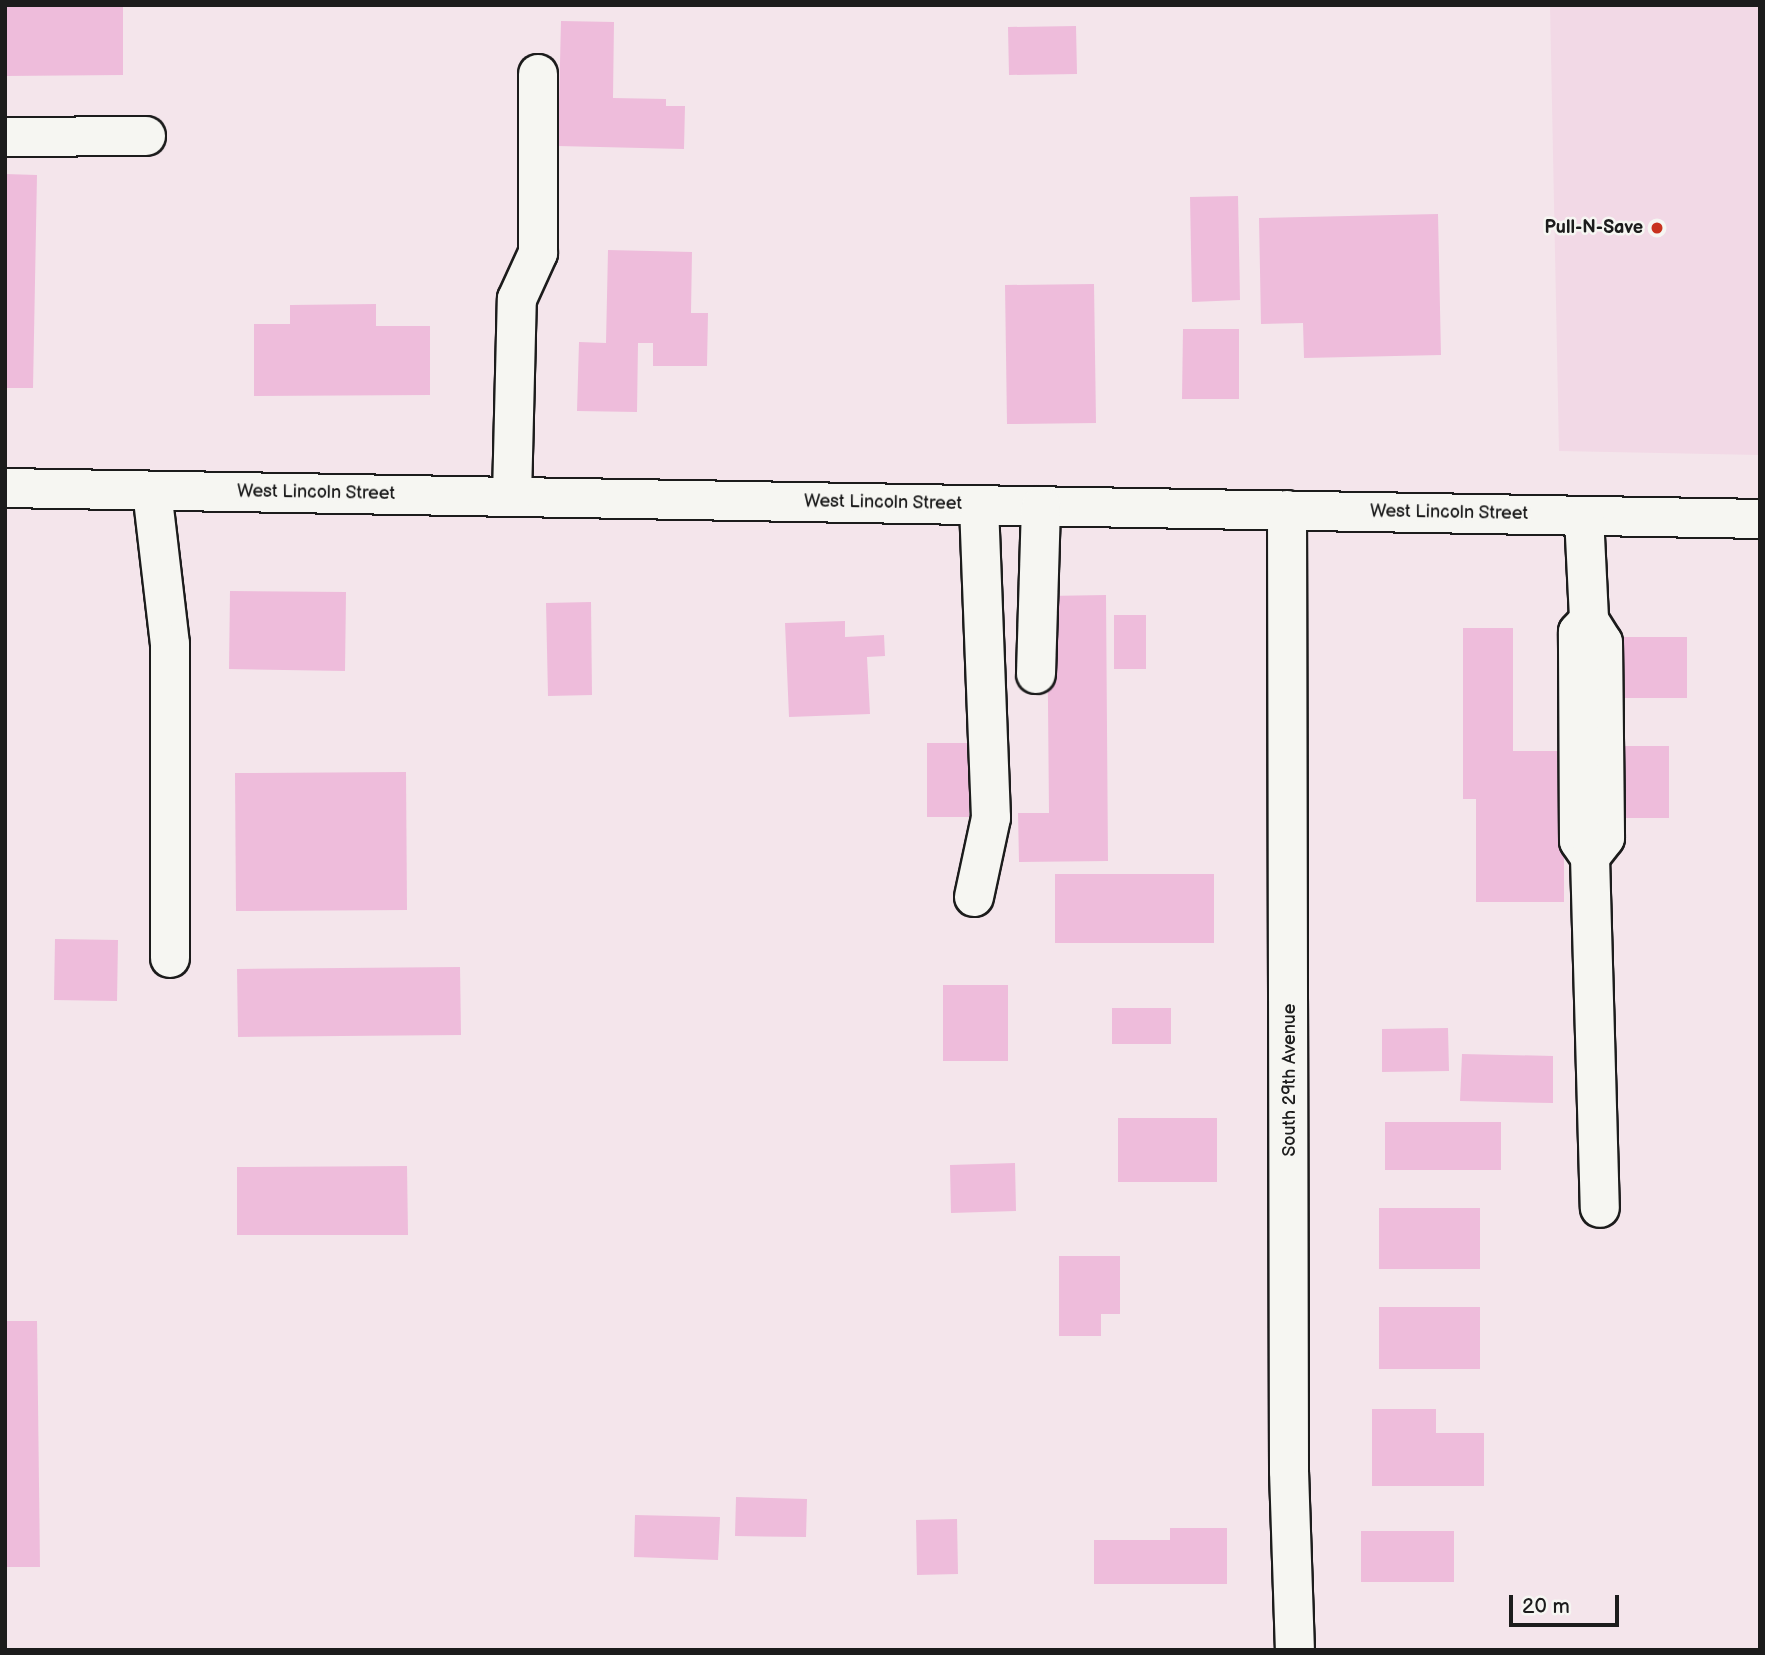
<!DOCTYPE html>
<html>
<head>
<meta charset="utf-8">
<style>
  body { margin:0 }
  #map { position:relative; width:1765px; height:1655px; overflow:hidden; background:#f4e5eb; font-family:"Balsamiq Sans",sans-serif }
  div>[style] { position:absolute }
  .built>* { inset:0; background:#f2d9e6 }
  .building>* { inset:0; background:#eebcdb }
  .roads { filter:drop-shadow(2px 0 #1c1c1c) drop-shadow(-2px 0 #1c1c1c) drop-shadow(0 2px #1c1c1c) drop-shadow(0 -2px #1c1c1c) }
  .minor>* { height:38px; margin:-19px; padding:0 19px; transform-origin:19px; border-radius:19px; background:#f6f6f2 }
  .dots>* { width:19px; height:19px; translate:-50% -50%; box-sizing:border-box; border:4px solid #f6f6f2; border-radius:50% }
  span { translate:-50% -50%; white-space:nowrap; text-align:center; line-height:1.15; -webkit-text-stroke:5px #f6f6f2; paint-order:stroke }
  .poi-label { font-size:18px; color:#1c1c1c; font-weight:700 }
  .right { translate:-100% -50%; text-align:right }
  .street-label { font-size:18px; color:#1c1c1c }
  .frame { position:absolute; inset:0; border:7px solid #1c1c1c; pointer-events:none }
  .scale { position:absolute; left:1509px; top:1595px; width:110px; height:32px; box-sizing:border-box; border:4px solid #1c1c1c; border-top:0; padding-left:9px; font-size:21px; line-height:24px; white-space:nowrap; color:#1c1c1c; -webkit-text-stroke:5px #f6f6f2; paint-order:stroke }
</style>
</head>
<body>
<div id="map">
  <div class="built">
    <i style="clip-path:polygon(1550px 5px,1760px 5px,1760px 455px,1559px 451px)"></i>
  </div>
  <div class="building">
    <i style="clip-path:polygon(5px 5px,123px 5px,123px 75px,5px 76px)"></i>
    <i style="clip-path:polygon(561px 21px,614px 22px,613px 98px,666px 99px,666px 106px,685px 106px,684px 149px,558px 146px)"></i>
    <i style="clip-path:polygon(1076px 26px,1077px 74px,1009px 75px,1008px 27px)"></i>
    <i style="clip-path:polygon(5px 174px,37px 175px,33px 388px,5px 388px)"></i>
    <i style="clip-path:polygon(1238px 196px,1240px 300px,1192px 302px,1190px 197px)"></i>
    <i style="clip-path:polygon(1438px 214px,1441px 355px,1304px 358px,1303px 323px,1261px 324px,1259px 218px)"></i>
    <i style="clip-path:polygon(608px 250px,692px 252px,691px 313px,708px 313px,707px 366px,653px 366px,653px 343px,638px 343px,637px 412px,577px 411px,579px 342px,606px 343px)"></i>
    <i style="clip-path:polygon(1094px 284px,1096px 423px,1007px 424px,1005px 285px)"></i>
    <i style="clip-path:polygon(376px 304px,376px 326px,430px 326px,430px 395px,254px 396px,254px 324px,290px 324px,290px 305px)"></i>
    <i style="clip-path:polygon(1183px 329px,1239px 329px,1239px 399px,1182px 399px)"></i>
    <i style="clip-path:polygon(230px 591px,346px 592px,345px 671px,229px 669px)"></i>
    <i style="clip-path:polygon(1106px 595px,1108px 861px,1019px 862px,1018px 813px,1049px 813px,1047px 596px)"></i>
    <i style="clip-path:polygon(591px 602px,592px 695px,548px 696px,546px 603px)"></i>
    <i style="clip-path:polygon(1114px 615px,1146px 615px,1146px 669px,1114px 669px)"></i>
    <i style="clip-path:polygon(845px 621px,845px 637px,884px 635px,885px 656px,867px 657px,870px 714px,789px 717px,785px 623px)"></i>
    <i style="clip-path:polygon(1463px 628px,1513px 628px,1513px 751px,1564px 751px,1564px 902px,1476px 902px,1476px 799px,1463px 799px)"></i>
    <i style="clip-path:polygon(1613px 637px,1687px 637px,1687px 698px,1613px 698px)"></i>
    <i style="clip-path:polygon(927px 743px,969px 743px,969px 817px,927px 817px)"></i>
    <i style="clip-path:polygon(1617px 746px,1669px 746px,1669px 818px,1617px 818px)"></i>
    <i style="clip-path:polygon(406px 772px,407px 910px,236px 911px,235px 773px)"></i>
    <i style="clip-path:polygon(1055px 874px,1214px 874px,1214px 943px,1055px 943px)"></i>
    <i style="clip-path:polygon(55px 939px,118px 940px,117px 1001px,54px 1000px)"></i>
    <i style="clip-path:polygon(460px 967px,461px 1035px,238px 1037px,237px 969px)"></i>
    <i style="clip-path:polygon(943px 985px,1008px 985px,1008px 1061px,943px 1061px)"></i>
    <i style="clip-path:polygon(1112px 1008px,1171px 1008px,1171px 1044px,1112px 1044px)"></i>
    <i style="clip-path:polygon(1448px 1028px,1449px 1071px,1382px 1072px,1382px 1029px)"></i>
    <i style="clip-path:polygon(1462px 1054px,1553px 1056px,1553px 1103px,1460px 1101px)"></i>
    <i style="clip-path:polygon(1118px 1118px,1217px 1118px,1217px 1182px,1118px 1182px)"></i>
    <i style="clip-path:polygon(1385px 1122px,1501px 1122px,1501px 1170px,1385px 1170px)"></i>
    <i style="clip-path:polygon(1015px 1163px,1016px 1211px,951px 1213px,950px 1165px)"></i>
    <i style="clip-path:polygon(407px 1166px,408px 1235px,237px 1235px,237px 1167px)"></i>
    <i style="clip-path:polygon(1379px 1208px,1480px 1208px,1480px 1269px,1379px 1269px)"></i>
    <i style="clip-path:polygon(1059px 1256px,1120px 1256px,1120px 1314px,1101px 1314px,1101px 1336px,1059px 1336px)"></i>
    <i style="clip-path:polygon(1379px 1307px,1480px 1307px,1480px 1369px,1379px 1369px)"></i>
    <i style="clip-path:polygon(5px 1321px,37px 1321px,40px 1567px,5px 1567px)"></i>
    <i style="clip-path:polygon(1372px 1409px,1436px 1409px,1436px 1433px,1484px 1433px,1484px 1486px,1372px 1486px)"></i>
    <i style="clip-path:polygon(736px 1497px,807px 1499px,806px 1537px,735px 1536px)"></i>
    <i style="clip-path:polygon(635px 1515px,720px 1517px,718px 1560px,634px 1557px)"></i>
    <i style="clip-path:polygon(957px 1519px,958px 1574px,917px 1575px,916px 1520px)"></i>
    <i style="clip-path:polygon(1170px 1528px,1227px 1528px,1227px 1584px,1094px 1584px,1094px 1540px,1170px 1540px)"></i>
    <i style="clip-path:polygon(1361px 1531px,1454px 1531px,1454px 1582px,1361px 1582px)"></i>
  </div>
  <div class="roads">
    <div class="minor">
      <i style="left:5px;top:137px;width:141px;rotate:-0.4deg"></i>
      <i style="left:5px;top:488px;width:1755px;rotate:1.01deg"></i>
      <i style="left:152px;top:491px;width:154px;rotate:83.3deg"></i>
      <i style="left:170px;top:644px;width:314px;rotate:90deg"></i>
      <i style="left:512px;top:497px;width:198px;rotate:-88.6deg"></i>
      <i style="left:517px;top:299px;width:51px;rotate:-65.5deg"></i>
      <i style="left:538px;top:253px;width:179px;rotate:-90deg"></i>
      <i style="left:1287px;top:510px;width:961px;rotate:89.88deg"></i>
      <i style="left:1289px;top:1471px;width:179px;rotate:88.1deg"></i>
      <i style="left:1584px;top:516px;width:104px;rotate:87.2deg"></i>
      <i style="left:1589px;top:620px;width:26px;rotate:58deg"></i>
      <i style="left:1603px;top:642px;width:196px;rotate:89.4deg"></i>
      <i style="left:1605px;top:838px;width:24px;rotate:128deg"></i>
      <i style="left:1590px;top:857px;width:19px;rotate:-125deg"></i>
      <i style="left:1579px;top:841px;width:209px;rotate:-90.3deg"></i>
      <i style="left:1578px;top:632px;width:16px;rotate:-47deg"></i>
      <i style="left:1036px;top:674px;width:168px;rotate:-88.3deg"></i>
      <i style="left:1590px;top:857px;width:351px;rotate:88.4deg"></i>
      <i style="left:974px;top:897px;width:81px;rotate:-77.9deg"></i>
      <i style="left:991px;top:818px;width:313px;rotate:-92.2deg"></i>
    </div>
  </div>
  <div class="dots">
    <i style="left:1657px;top:228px;background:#c8321e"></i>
  </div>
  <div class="poi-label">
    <span class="right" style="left:1643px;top:228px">Pull-N-Save</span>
  </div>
  <div class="street-label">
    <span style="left:316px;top:493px;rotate:1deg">West Lincoln Street</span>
    <span style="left:883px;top:503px;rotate:1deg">West Lincoln Street</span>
    <span style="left:1449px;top:513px;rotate:1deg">West Lincoln Street</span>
    <span style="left:1290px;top:1080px;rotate:-90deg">South 29th Avenue</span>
  </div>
  <div class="frame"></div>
  <div class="scale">20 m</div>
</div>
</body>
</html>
